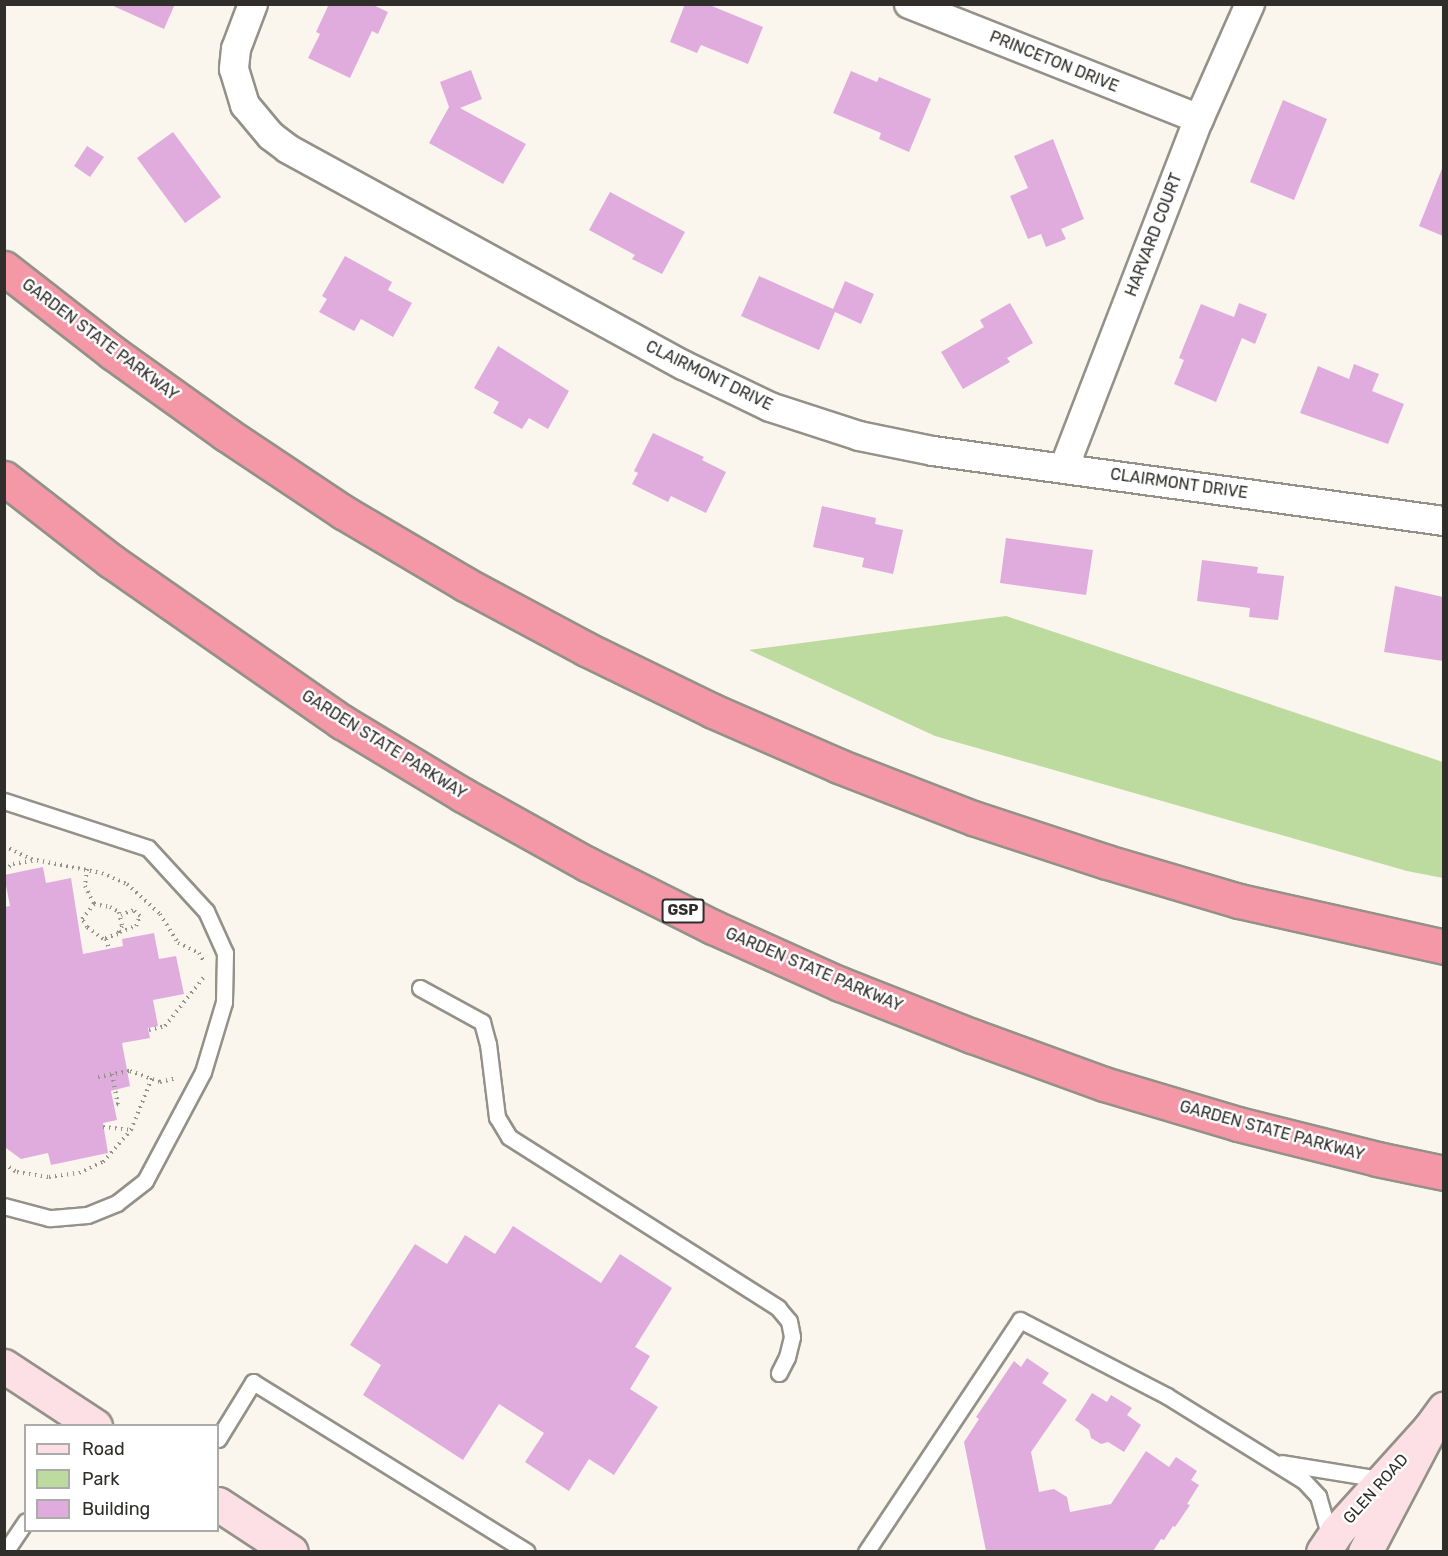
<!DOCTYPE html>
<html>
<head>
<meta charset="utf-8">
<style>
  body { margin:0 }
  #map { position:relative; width:1448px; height:1556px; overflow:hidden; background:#faf6ed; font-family:Rubik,sans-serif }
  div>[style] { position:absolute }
  .green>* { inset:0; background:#bdda9f }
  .building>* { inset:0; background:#dfacdd }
  .path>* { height:4px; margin-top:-2px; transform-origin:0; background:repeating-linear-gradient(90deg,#95928c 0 1.5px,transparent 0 6px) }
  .roads { filter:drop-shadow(2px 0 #949189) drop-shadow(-2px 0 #949189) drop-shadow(0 2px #949189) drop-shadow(0 -2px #949189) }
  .lane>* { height:15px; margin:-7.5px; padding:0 7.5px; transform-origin:7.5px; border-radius:7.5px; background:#fff }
  .street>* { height:28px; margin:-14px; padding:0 14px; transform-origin:14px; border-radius:14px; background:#fff }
  .secondary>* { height:33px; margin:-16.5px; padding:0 16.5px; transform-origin:16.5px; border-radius:16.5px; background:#fce0e5 }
  .highway>* { height:33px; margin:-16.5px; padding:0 16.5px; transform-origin:16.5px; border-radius:16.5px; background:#f498a7 }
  span { translate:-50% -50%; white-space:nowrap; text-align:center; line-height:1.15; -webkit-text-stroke:5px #fff; paint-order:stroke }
  .shield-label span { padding:2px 4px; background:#fff; border:2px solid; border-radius:4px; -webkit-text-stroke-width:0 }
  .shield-label { font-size:15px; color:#302e2b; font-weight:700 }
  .street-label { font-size:16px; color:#302e2b }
  .frame { position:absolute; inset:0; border:6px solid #302e2b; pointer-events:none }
  .legend { position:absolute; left:24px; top:1424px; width:195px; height:108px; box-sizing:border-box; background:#fff; border:2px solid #acabaa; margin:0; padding:8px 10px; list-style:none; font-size:18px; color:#302e2b }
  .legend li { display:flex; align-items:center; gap:12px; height:30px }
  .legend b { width:30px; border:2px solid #acabaa }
</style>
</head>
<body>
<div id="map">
  <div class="green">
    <i style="clip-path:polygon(1006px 616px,1443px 762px,1443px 878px,1407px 871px,935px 736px,749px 650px)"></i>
  </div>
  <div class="building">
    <i style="clip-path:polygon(109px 4px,175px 4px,164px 29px)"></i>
    <i style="clip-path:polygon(329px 4px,371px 4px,388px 12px,378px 34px,372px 31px,350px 78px,308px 58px,320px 34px,316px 32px)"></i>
    <i style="clip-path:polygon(685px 4px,707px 4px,763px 27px,748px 64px,701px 45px,697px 53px,670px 42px)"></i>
    <i style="clip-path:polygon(471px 70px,482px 99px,460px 108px,526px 144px,503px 184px,429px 143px,449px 107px,440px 82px)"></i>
    <i style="clip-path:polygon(851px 71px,877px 82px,879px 77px,931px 99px,909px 152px,879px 139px,881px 133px,833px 113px)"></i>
    <i style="clip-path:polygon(1283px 100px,1327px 119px,1294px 200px,1250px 182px)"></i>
    <i style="clip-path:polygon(173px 132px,221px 197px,185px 223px,137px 158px)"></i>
    <i style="clip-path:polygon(1053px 139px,1084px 219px,1061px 229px,1066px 239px,1046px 247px,1041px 234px,1028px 239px,1010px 196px,1028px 188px,1014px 156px)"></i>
    <i style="clip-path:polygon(87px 146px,104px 157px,90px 177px,74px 166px)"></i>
    <i style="clip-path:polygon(1443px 166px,1443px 236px,1419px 226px)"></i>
    <i style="clip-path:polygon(610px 192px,685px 232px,662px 274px,632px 259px,635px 255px,589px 230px)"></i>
    <i style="clip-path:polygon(345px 256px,392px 282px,388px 290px,412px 303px,393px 337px,361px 319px,354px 331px,319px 312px,327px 299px,322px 296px)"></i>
    <i style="clip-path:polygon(759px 276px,833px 309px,845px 281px,874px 294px,861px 324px,835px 312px,819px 350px,741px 316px)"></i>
    <i style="clip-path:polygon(1010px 303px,1033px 343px,1007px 358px,1010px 362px,963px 389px,941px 352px,984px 327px,980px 320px)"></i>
    <i style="clip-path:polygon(1239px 303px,1267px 314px,1255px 344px,1242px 338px,1216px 402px,1174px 384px,1184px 360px,1179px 358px,1201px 304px,1234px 317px)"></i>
    <i style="clip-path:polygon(498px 346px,569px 391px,548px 429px,529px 418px,522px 429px,493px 413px,499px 402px,474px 388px)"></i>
    <i style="clip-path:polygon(1354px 364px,1379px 374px,1372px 391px,1404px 404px,1388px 444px,1300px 413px,1318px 366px,1349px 379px)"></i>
    <i style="clip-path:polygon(653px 433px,704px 457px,702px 460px,726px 472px,706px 513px,671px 496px,668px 502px,632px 484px,638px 473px,634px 471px)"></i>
    <i style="clip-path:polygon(822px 506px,876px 518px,875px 524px,903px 530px,893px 574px,862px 567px,864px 558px,813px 547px)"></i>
    <i style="clip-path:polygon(1006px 538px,1093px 550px,1086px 595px,1000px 583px)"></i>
    <i style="clip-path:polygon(1202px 560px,1258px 567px,1257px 573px,1284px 576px,1278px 620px,1249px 617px,1250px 608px,1197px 601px)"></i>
    <i style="clip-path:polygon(1395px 586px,1443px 597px,1443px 661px,1384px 652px)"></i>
    <i style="clip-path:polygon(43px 867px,46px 883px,71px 878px,83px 954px,123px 946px,122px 939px,154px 933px,159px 959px,176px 956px,184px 994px,153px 1000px,158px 1026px,148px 1028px,150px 1038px,122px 1043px,130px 1086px,111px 1091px,117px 1120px,103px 1123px,108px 1153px,51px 1165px,48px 1153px,21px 1159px,6px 1148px,4px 1140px,4px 907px,10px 906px,4px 875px)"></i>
    <i style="clip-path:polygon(513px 1226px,601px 1283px,620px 1254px,672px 1288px,635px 1347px,650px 1356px,630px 1389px,658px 1407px,614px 1475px,589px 1459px,569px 1491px,525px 1462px,544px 1433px,499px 1404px,463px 1460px,363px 1395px,381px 1365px,350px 1345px,415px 1244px,447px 1264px,465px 1235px,495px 1254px)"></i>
    <i style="clip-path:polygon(1027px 1358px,1049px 1373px,1042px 1383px,1067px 1400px,1031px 1452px,1039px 1492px,1054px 1489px,1067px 1497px,1070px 1512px,1111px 1504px,1146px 1451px,1169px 1467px,1176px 1457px,1197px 1471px,1191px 1480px,1199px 1485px,1187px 1504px,1190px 1505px,1175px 1527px,1173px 1526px,1164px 1540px,1161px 1539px,1153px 1551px,986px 1551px,964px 1442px,979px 1419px,976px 1417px,1014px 1361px,1021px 1367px)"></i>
    <i style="clip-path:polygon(1092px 1393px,1107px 1402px,1111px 1395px,1132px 1408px,1127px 1415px,1141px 1425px,1124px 1452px,1108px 1442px,1101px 1444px,1091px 1438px,1089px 1430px,1075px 1420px)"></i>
  </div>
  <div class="path">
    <i style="left:4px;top:846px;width:30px;rotate:26deg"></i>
    <i style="left:31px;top:859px;width:72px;rotate:11.2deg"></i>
    <i style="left:102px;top:873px;width:27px;rotate:24deg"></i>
    <i style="left:127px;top:884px;width:45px;rotate:42.3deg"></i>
    <i style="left:160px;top:914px;width:34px;rotate:58deg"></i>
    <i style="left:178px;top:943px;width:23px;rotate:25deg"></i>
    <i style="left:199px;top:953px;width:8px;rotate:60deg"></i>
    <i style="left:87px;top:869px;width:17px;rotate:97deg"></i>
    <i style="left:85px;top:886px;width:20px;rotate:63deg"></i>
    <i style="left:4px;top:870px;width:11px;rotate:-34deg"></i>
    <i style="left:13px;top:864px;width:22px;rotate:-10deg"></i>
    <i style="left:94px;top:904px;width:16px;rotate:11deg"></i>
    <i style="left:110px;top:907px;width:10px;rotate:29deg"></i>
    <i style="left:119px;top:912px;width:14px;rotate:78deg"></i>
    <i style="left:122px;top:926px;width:9px;rotate:117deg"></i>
    <i style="left:118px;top:934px;width:16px;rotate:162deg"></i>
    <i style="left:103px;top:939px;width:20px;rotate:-143deg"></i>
    <i style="left:87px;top:927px;width:9px;rotate:-122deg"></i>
    <i style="left:82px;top:919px;width:19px;rotate:-51deg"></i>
    <i style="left:120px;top:932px;width:17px;rotate:-21deg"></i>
    <i style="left:136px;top:926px;width:11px;rotate:-68deg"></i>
    <i style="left:140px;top:916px;width:9px;rotate:-139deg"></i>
    <i style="left:133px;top:910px;width:13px;rotate:157deg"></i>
    <i style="left:106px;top:939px;width:10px;rotate:73deg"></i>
    <i style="left:149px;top:1030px;width:16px;rotate:-14deg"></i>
    <i style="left:165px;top:1026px;width:63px;rotate:-51.5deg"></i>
    <i style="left:112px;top:1074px;width:31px;rotate:79deg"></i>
    <i style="left:118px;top:1104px;width:4px;rotate:166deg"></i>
    <i style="left:98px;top:1077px;width:33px;rotate:-11deg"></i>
    <i style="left:130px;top:1071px;width:32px;rotate:20deg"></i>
    <i style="left:160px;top:1082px;width:17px;rotate:-13deg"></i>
    <i style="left:103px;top:1127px;width:28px;rotate:6deg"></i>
    <i style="left:4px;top:1164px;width:15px;rotate:32deg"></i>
    <i style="left:17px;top:1172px;width:32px;rotate:9deg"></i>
    <i style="left:49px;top:1177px;width:30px;rotate:-8deg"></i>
    <i style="left:79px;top:1173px;width:26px;rotate:-25deg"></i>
    <i style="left:103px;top:1162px;width:43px;rotate:-48.8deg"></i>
    <i style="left:131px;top:1130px;width:56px;rotate:-68deg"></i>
  </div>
  <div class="roads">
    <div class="lane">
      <i style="left:4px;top:801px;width:151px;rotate:18.1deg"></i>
      <i style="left:148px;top:848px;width:86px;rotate:47.4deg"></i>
      <i style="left:206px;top:911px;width:46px;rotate:65.7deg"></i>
      <i style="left:225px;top:953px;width:49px;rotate:91.2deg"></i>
      <i style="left:224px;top:1002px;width:73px;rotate:106.7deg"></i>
      <i style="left:203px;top:1072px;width:123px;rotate:118deg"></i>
      <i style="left:145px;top:1181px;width:36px;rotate:142deg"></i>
      <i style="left:117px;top:1203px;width:32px;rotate:158deg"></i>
      <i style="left:87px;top:1215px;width:38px;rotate:175deg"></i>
      <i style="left:49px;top:1218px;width:47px;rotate:-165.1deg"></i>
      <i style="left:420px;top:988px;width:71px;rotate:28.7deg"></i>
      <i style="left:482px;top:1022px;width:23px;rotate:75deg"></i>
      <i style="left:488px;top:1044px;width:74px;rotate:83deg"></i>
      <i style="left:497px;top:1117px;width:23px;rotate:59deg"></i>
      <i style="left:509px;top:1137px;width:319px;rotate:32.4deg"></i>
      <i style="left:778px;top:1308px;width:17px;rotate:50deg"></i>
      <i style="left:789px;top:1321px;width:16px;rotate:79deg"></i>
      <i style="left:792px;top:1337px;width:21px;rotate:104deg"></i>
      <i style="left:787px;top:1357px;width:18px;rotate:117deg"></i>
      <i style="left:218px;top:1439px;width:67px;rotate:-58.4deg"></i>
      <i style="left:253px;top:1382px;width:322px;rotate:31.8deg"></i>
      <i style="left:1282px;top:1463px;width:105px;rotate:9.3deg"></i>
      <i style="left:5px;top:1552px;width:37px;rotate:-56deg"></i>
      <i style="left:866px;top:1552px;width:278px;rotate:-56.4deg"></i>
      <i style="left:1020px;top:1320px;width:165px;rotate:27.3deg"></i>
      <i style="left:1167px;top:1396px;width:161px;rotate:31.8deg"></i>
      <i style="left:1304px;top:1481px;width:21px;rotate:47deg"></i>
      <i style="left:1318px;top:1496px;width:43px;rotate:73.7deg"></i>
    </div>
    <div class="street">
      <i style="left:253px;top:4px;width:48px;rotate:110.7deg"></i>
      <i style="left:236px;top:49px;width:20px;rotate:96deg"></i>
      <i style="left:234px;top:69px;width:38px;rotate:73deg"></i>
      <i style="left:245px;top:105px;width:40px;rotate:50deg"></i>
      <i style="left:271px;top:136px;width:21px;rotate:37deg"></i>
      <i style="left:288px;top:149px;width:450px;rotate:28.7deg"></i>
      <i style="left:683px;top:365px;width:97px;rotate:25.8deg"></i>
      <i style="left:770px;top:407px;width:94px;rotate:18deg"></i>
      <i style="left:859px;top:436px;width:76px;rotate:11.5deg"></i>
      <i style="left:933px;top:451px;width:516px;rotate:7.8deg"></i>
      <i style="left:909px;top:4px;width:312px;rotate:21.6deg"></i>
      <i style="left:1064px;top:468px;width:374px;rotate:-68.9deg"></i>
      <i style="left:1199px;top:119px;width:126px;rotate:-66.1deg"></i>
    </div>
    <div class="secondary">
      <i style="left:4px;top:1366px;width:109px;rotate:33.4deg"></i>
      <i style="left:218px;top:1504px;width:87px;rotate:33.3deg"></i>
      <i style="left:1323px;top:1552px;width:25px;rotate:-56deg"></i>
      <i style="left:1337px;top:1531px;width:139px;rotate:-47.9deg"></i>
      <i style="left:1365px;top:1552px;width:140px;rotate:-62.3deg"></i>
      <i style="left:1430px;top:1428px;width:24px;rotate:-54deg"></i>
    </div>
    <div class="highway">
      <i style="left:4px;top:268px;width:138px;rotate:37.9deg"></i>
      <i style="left:113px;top:353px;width:139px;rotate:35.6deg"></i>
      <i style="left:226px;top:434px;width:141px;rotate:33.7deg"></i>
      <i style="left:343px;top:512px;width:142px;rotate:30.5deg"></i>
      <i style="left:465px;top:584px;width:137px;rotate:28.2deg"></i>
      <i style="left:586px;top:649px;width:141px;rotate:26deg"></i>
      <i style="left:713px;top:711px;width:137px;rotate:23.6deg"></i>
      <i style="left:839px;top:766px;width:144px;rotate:21.2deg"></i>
      <i style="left:973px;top:818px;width:141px;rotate:18.2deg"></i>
      <i style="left:1107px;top:862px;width:138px;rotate:16.5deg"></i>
      <i style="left:1239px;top:901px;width:210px;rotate:12.6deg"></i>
      <i style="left:4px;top:478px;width:135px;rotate:37.8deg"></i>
      <i style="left:111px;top:561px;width:282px;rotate:34.9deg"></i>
      <i style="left:342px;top:722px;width:141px;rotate:31.1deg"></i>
      <i style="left:463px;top:795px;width:142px;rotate:29.1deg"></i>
      <i style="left:587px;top:864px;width:141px;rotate:26.6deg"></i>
      <i style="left:713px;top:927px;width:139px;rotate:24.2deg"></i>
      <i style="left:840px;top:984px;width:142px;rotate:21.5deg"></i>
      <i style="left:972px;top:1036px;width:140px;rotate:20deg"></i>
      <i style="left:1104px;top:1084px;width:140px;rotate:16.6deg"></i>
      <i style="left:1238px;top:1124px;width:143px;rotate:14.1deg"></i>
      <i style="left:1377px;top:1159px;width:68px;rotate:11.8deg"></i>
    </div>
  </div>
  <div class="shield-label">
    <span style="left:683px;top:911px">GSP</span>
  </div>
  <div class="street-label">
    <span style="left:1054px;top:62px;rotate:22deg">PRINCETON DRIVE</span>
    <span style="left:1154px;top:235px;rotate:-69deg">HARVARD COURT</span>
    <span style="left:100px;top:340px;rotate:37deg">GARDEN STATE PARKWAY</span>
    <span style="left:709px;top:376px;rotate:26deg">CLAIRMONT DRIVE</span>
    <span style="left:1179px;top:484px;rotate:8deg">CLAIRMONT DRIVE</span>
    <span style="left:384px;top:745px;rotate:32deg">GARDEN STATE PARKWAY</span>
    <span style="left:814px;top:970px;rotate:23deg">GARDEN STATE PARKWAY</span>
    <span style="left:1272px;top:1131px;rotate:15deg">GARDEN STATE PARKWAY</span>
    <span style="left:1376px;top:1489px;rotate:-48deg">GLEN ROAD</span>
  </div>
  <div class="frame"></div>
  <ul class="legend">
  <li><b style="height:8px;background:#fce0e5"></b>Road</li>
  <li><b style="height:16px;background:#bdda9f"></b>Park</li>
  <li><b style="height:16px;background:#dfacdd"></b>Building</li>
  </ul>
</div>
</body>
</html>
